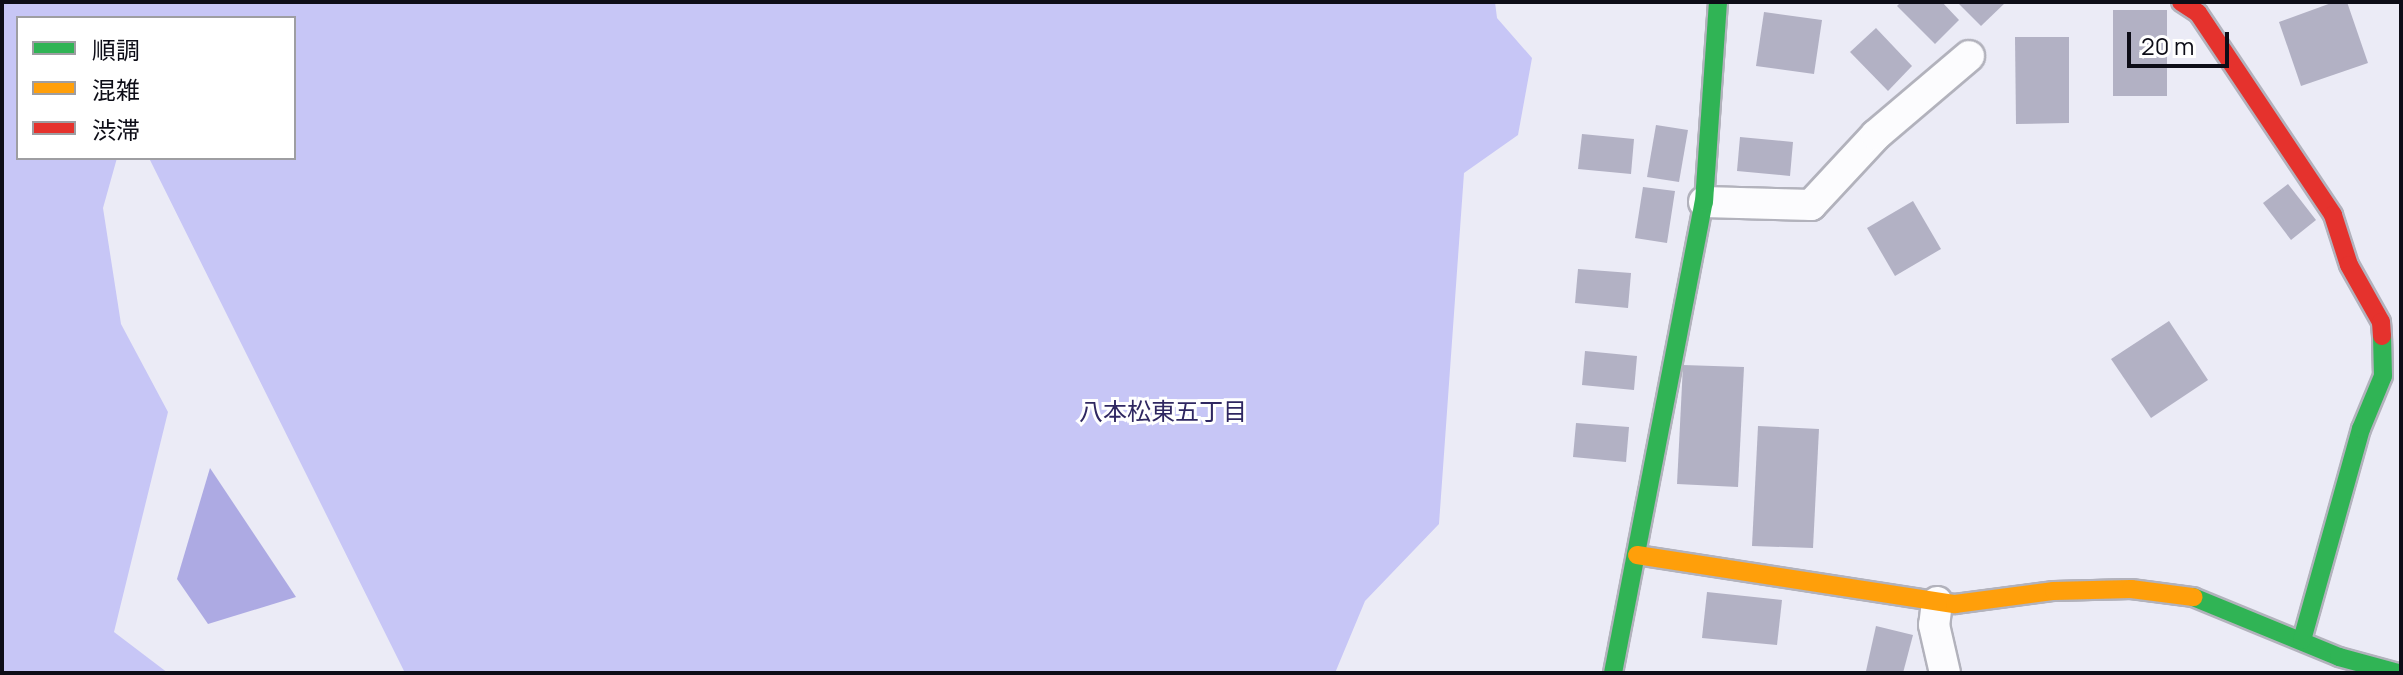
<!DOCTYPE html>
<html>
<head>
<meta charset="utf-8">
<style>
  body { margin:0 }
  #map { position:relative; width:2403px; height:675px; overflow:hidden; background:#ebebf6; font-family:Manrope,"Noto Sans JP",sans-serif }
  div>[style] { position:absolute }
  .forest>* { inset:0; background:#c7c6f6 }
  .water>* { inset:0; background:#adaae3 }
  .building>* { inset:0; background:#b2b1c4 }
  .roads { filter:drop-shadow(2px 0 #b2b2bc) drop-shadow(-2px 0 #b2b2bc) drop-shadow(0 2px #b2b2bc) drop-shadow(0 -2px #b2b2bc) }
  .street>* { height:30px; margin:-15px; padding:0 15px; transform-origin:15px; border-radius:15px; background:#fcfcfe }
  .fast>* { height:18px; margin:-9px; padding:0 9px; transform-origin:9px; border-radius:9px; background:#30b455 }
  .slow>* { height:18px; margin:-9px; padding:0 9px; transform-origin:9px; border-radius:9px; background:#ff9f0a }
  .jam>* { height:18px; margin:-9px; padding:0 9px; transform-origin:9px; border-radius:9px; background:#e5322d }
  span { translate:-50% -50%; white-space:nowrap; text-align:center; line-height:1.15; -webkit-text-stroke:6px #fff; paint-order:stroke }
  .neighbourhood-label { font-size:24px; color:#2f2761 }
  .frame { position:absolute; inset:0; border:4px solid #0d0d17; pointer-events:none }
  .legend { position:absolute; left:16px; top:16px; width:280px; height:144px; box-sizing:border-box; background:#fff; border:2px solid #9e9ea2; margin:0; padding:10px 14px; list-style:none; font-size:24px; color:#0d0d17 }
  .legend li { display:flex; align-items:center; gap:16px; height:40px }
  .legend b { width:40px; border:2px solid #9e9ea2 }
  .scale { position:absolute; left:2127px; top:32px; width:102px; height:36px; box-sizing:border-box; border:4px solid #0d0d17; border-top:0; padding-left:10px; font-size:24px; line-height:28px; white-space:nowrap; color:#0d0d17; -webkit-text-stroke:6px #fff; paint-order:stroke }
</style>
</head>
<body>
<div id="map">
  <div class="forest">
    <i style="clip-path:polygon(2px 2px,1495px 2px,1497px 18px,1532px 58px,1518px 135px,1464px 173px,1439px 524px,1365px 601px,1335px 673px,405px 673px,149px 158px,294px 158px,294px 18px,18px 18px,18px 158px,117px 158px,103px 208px,121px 324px,168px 412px,114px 632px,168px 673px,2px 673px)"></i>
  </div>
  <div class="water">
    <i style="clip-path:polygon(210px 468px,296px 597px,208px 624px,177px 579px)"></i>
  </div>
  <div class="building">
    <i style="clip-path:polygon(1901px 2px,1942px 2px,1959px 20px,1935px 44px,1897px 6px)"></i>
    <i style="clip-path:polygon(1957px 2px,2006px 2px,1981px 26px)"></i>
    <i style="clip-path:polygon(2334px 2px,2347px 2px,2368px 63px,2301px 86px,2279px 22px)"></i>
    <i style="clip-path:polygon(2113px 10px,2167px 10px,2167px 96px,2113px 96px)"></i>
    <i style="clip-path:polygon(1764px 12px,1822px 20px,1814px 74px,1756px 66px)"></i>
    <i style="clip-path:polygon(1876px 28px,1912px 66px,1888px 91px,1850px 52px)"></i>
    <i style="clip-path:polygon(2015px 37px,2069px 37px,2069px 123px,2016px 124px)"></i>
    <i style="clip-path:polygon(1656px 125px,1688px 130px,1679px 182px,1647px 177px)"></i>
    <i style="clip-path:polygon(1582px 134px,1634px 139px,1631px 174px,1578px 169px)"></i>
    <i style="clip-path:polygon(1740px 137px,1793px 142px,1790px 176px,1737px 171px)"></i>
    <i style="clip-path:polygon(2288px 184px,2316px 220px,2291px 240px,2263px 203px)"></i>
    <i style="clip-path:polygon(1643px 187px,1675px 191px,1667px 243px,1635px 238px)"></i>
    <i style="clip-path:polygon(1913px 201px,1941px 249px,1895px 276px,1867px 228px)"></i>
    <i style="clip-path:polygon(1578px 269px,1631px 273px,1628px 308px,1575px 303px)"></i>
    <i style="clip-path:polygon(2169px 321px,2208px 380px,2151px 418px,2111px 359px)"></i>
    <i style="clip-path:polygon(1585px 351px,1637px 356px,1634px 390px,1582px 385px)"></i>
    <i style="clip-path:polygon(1683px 365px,1744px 367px,1738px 487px,1677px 484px)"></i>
    <i style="clip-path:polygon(1576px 423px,1629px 427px,1626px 462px,1573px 457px)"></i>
    <i style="clip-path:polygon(1758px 426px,1819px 429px,1813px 548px,1752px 546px)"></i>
    <i style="clip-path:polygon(1707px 592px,1782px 600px,1777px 645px,1702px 638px)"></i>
    <i style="clip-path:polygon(1876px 626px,1913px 635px,1903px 673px,1866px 671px)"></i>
  </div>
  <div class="roads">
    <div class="street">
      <i style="left:1704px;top:202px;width:107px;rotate:1.6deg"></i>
      <i style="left:1811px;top:205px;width:96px;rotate:-47.1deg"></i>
      <i style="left:1876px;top:135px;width:122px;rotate:-40.3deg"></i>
      <i style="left:1937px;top:602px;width:23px;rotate:97deg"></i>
      <i style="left:1934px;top:625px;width:49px;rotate:77.1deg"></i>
    </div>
    <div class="fast">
      <i style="left:2193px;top:597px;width:158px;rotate:22.3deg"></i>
      <i style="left:2339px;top:657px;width:61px;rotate:15.2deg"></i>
      <i style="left:2302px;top:640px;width:219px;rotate:-74.4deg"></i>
      <i style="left:2361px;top:429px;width:57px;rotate:-67.5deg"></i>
      <i style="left:2383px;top:376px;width:40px;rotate:-91.4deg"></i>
      <i style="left:1613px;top:673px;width:480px;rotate:-79.1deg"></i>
      <i style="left:1704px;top:202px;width:200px;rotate:-86deg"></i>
    </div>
    <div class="slow">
      <i style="left:1637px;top:555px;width:322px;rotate:8.8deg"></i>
      <i style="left:1955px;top:604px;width:100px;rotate:-7.5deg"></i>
      <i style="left:2054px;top:591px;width:77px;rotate:-1.5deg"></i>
      <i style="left:2131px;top:589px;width:63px;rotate:7.4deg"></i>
    </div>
    <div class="jam">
      <i style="left:2181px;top:2px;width:20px;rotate:33deg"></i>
      <i style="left:2198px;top:13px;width:243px;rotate:56.2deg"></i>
      <i style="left:2333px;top:215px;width:52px;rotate:72.3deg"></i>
      <i style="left:2349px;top:265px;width:65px;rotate:60.7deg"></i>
      <i style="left:2381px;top:322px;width:14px;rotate:86deg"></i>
    </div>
  </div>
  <div class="neighbourhood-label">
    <span style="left:1163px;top:411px">八本松東五丁目</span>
  </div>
  <div class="frame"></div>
  <ul class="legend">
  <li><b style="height:10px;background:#30b455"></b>順調</li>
  <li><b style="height:10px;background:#ff9f0a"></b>混雑</li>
  <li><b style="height:10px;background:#e5322d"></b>渋滞</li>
  </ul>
  <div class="scale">20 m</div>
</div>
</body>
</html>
